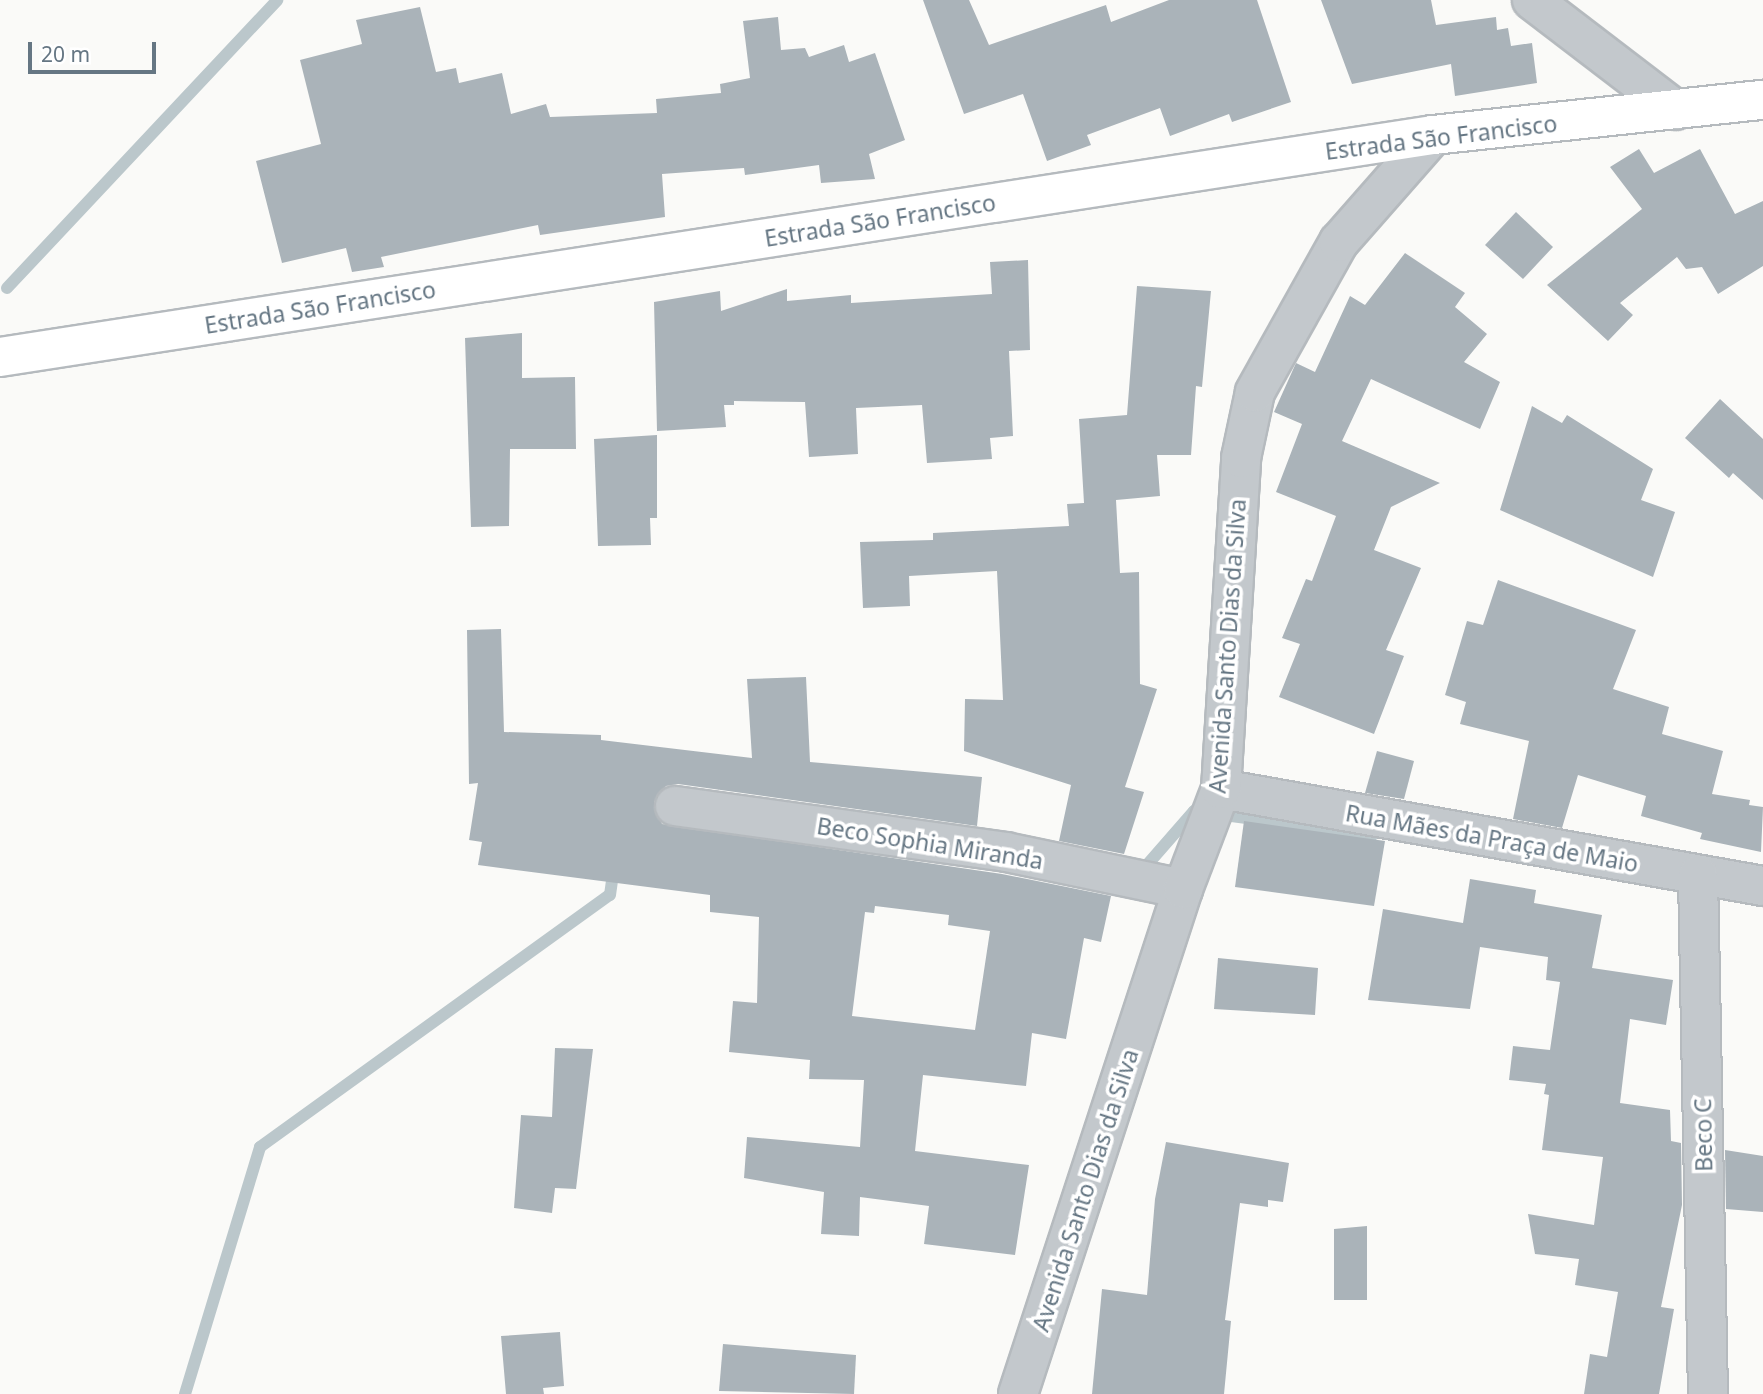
<!DOCTYPE html>
<html>
<head>
<meta charset="utf-8">
<style>
  body { margin:0 }
  #map { position:relative; width:1763px; height:1394px; overflow:hidden; background:#fafaf8; font-family:"Noto Sans",sans-serif }
  div>[style] { position:absolute }
  .stream>* { height:12px; margin:-6px; padding:0 6px; transform-origin:6px; border-radius:6px; background:#bbc7cb }
  .building>* { inset:0; background:#aab3b9 }
  .roads { filter:drop-shadow(2px 0 #b5babe) drop-shadow(-2px 0 #b5babe) drop-shadow(0 2px #b5babe) drop-shadow(0 -2px #b5babe) }
  .minor>* { height:38px; margin:-19px; padding:0 19px; transform-origin:19px; border-radius:19px; background:#c3c8cc }
  .major>* { height:38px; margin:-19px; padding:0 19px; transform-origin:19px; border-radius:19px; background:#fff }
  span { translate:-50% -50%; white-space:nowrap; text-align:center; line-height:1.15; -webkit-text-stroke:7px #fff; paint-order:stroke }
  .street-label { font-size:23px; color:#657683 }
  .scale { position:absolute; left:28px; top:42px; width:128px; height:32px; box-sizing:border-box; border:4px solid #657683; border-top:0; padding-left:9px; font-size:21px; line-height:24px; white-space:nowrap; color:#657683; -webkit-text-stroke:5px #fff; paint-order:stroke }
</style>
</head>
<body>
<div id="map">
  <div class="stream">
    <i style="left:7px;top:288px;width:395px;rotate:-46.8deg"></i>
    <i style="left:1140px;top:873px;width:82px;rotate:-48.9deg"></i>
    <i style="left:1194px;top:811px;width:180px;rotate:7.7deg"></i>
    <i style="left:185px;top:1394px;width:258px;rotate:-73.1deg"></i>
    <i style="left:260px;top:1147px;width:431px;rotate:-35.8deg"></i>
    <i style="left:610px;top:895px;width:27px;rotate:-82deg"></i>
  </div>
  <div class="building">
    <i style="clip-path:polygon(923px 0,969px 0,989px 45px,1106px 5px,1111px 22px,1169px 0,1257px 0,1291px 102px,1232px 122px,1229px 114px,1170px 136px,1160px 108px,1087px 135px,1091px 145px,1047px 161px,1023px 94px,964px 114px)"></i>
    <i style="clip-path:polygon(1321px 0,1431px 0,1436px 25px,1496px 17px,1497px 30px,1508px 28px,1511px 46px,1532px 43px,1537px 83px,1455px 96px,1451px 64px,1352px 84px)"></i>
    <i style="clip-path:polygon(420px 7px,436px 72px,456px 68px,459px 83px,502px 73px,511px 114px,546px 104px,550px 117px,657px 113px,656px 99px,721px 93px,720px 84px,750px 78px,743px 21px,778px 17px,781px 50px,805px 48px,809px 57px,844px 45px,849px 62px,875px 53px,905px 140px,869px 154px,875px 179px,821px 183px,819px 165px,745px 175px,744px 168px,662px 174px,665px 217px,540px 235px,538px 225px,381px 257px,384px 267px,352px 272px,346px 248px,282px 263px,256px 161px,321px 144px,300px 60px,362px 44px,356px 20px)"></i>
    <i style="clip-path:polygon(1639px 149px,1654px 173px,1700px 149px,1735px 214px,1763px 201px,1763px 266px,1718px 294px,1702px 267px,1686px 269px,1677px 257px,1620px 303px,1633px 315px,1608px 341px,1547px 285px,1642px 209px,1610px 167px)"></i>
    <i style="clip-path:polygon(1516px 212px,1553px 247px,1523px 279px,1485px 245px)"></i>
    <i style="clip-path:polygon(1405px 253px,1465px 293px,1455px 307px,1487px 334px,1464px 362px,1500px 382px,1480px 429px,1371px 379px,1342px 441px,1440px 483px,1391px 507px,1374px 550px,1421px 568px,1386px 650px,1404px 656px,1374px 734px,1279px 697px,1300px 644px,1282px 638px,1306px 579px,1312px 581px,1336px 516px,1276px 492px,1302px 424px,1274px 412px,1296px 363px,1315px 372px,1350px 296px,1365px 305px)"></i>
    <i style="clip-path:polygon(1028px 260px,1030px 350px,1009px 351px,1013px 436px,990px 438px,992px 459px,927px 463px,922px 405px,856px 408px,858px 454px,809px 457px,805px 402px,734px 401px,734px 405px,724px 405px,726px 427px,657px 431px,654px 302px,720px 291px,721px 311px,787px 289px,787px 301px,851px 295px,851px 303px,992px 294px,990px 262px)"></i>
    <i style="clip-path:polygon(1137px 286px,1211px 291px,1202px 387px,1196px 386px,1191px 455px,1157px 455px,1160px 496px,1116px 500px,1120px 573px,1139px 572px,1140px 684px,1157px 689px,1125px 787px,1144px 792px,1124px 854px,1059px 841px,1071px 785px,964px 751px,965px 699px,1003px 700px,997px 571px,909px 576px,910px 606px,863px 608px,860px 542px,933px 540px,933px 533px,1069px 526px,1067px 504px,1084px 503px,1079px 419px,1127px 415px)"></i>
    <i style="clip-path:polygon(522px 333px,522px 378px,575px 377px,576px 449px,510px 449px,509px 526px,471px 527px,465px 338px)"></i>
    <i style="clip-path:polygon(1720px 399px,1763px 439px,1763px 500px,1733px 473px,1729px 478px,1685px 438px)"></i>
    <i style="clip-path:polygon(1532px 406px,1562px 423px,1567px 415px,1653px 469px,1641px 500px,1675px 512px,1653px 577px,1500px 510px)"></i>
    <i style="clip-path:polygon(657px 435px,657px 518px,650px 518px,651px 545px,598px 546px,594px 439px)"></i>
    <i style="clip-path:polygon(1498px 580px,1636px 630px,1613px 689px,1669px 707px,1662px 734px,1723px 751px,1712px 794px,1750px 800px,1749px 805px,1763px 807px,1761px 852px,1700px 839px,1702px 833px,1641px 816px,1646px 796px,1578px 775px,1562px 828px,1513px 819px,1529px 741px,1460px 724px,1466px 702px,1445px 695px,1467px 621px,1483px 625px)"></i>
    <i style="clip-path:polygon(evenodd,501px 629px,504px 732px,601px 735px,601px 740px,752px 758px,747px 679px,806px 677px,810px 762px,982px 777px,977px 826px,678px 784px,666px 786px,654px 802px,662px 824px,1002px 874px,1111px 896px,1101px 942px,1084px 938px,1066px 1039px,1032px 1033px,1026px 1086px,923px 1075px,915px 1151px,1029px 1165px,1015px 1255px,924px 1244px,929px 1206px,860px 1197px,859px 1236px,821px 1234px,824px 1192px,744px 1178px,747px 1137px,860px 1147px,864px 1080px,809px 1079px,810px 1060px,729px 1052px,733px 1001px,757px 1003px,759px 917px,710px 912px,710px 895px,478px 865px,482px 842px,469px 840px,478px 783px,469px 784px,467px 630px,501px 629px,875px 906px,949px 915px,948px 925px,990px 931px,975px 1030px,852px 1016px,865px 912px,874px 913px,875px 906px)"></i>
    <i style="clip-path:polygon(1377px 751px,1414px 761px,1404px 799px,1365px 793px)"></i>
    <i style="clip-path:polygon(1244px 821px,1385px 841px,1374px 906px,1235px 887px)"></i>
    <i style="clip-path:polygon(1470px 879px,1536px 890px,1534px 903px,1602px 915px,1592px 968px,1673px 980px,1666px 1025px,1630px 1019px,1620px 1103px,1670px 1110px,1671px 1141px,1681px 1143px,1682px 1205px,1661px 1307px,1674px 1309px,1659px 1394px,1584px 1394px,1590px 1354px,1607px 1357px,1618px 1292px,1575px 1285px,1579px 1259px,1535px 1254px,1528px 1214px,1594px 1225px,1603px 1157px,1542px 1150px,1549px 1095px,1544px 1094px,1546px 1084px,1509px 1080px,1513px 1046px,1550px 1050px,1560px 982px,1546px 980px,1548px 957px,1480px 947px,1470px 1009px,1368px 1000px,1383px 909px,1463px 923px)"></i>
    <i style="clip-path:polygon(1218px 958px,1318px 968px,1315px 1015px,1214px 1009px)"></i>
    <i style="clip-path:polygon(555px 1048px,593px 1049px,576px 1189px,555px 1188px,552px 1213px,514px 1208px,521px 1115px,552px 1117px)"></i>
    <i style="clip-path:polygon(1166px 1142px,1289px 1163px,1283px 1202px,1268px 1200px,1268px 1207px,1240px 1203px,1225px 1320px,1231px 1321px,1224px 1394px,1092px 1394px,1102px 1289px,1147px 1295px,1155px 1199px)"></i>
    <i style="clip-path:polygon(1725px 1150px,1763px 1156px,1763px 1212px,1726px 1209px)"></i>
    <i style="clip-path:polygon(1367px 1226px,1367px 1300px,1334px 1300px,1334px 1229px)"></i>
    <i style="clip-path:polygon(560px 1332px,564px 1386px,543px 1388px,544px 1394px,506px 1394px,501px 1336px)"></i>
    <i style="clip-path:polygon(723px 1344px,856px 1355px,854px 1394px,719px 1391px)"></i>
  </div>
  <div class="roads">
    <div class="minor">
      <i style="left:1532px;top:0;width:181px;rotate:37.4deg"></i>
      <i style="left:1221px;top:789px;width:551px;rotate:10.15deg"></i>
      <i style="left:675px;top:806px;width:334px;rotate:7.9deg"></i>
      <i style="left:1006px;top:852px;width:181px;rotate:11.8deg"></i>
      <i style="left:1698px;top:875px;width:519px;rotate:88.9deg"></i>
      <i style="left:1018px;top:1394px;width:531px;rotate:-71.91deg"></i>
      <i style="left:1183px;top:889px;width:107px;rotate:-69.2deg"></i>
      <i style="left:1221px;top:789px;width:332px;rotate:-86.5deg"></i>
      <i style="left:1241px;top:458px;width:67px;rotate:-78deg"></i>
      <i style="left:1255px;top:392px;width:172px;rotate:-60.8deg"></i>
      <i style="left:1339px;top:242px;width:142px;rotate:-48.7deg"></i>
    </div>
    <div class="major">
      <i style="left:0;top:357px;width:1450px;rotate:-8.81deg"></i>
      <i style="left:1433px;top:135px;width:332px;rotate:-6.1deg"></i>
    </div>
  </div>
  <div class="street-label">
    <span style="left:1441px;top:137px;rotate:-7deg">Estrada São Francisco</span>
    <span style="left:880px;top:220px;rotate:-9deg">Estrada São Francisco</span>
    <span style="left:320px;top:307px;rotate:-9deg">Estrada São Francisco</span>
    <span style="left:1227px;top:646px;rotate:-86deg">Avenida Santo Dias da Silva</span>
    <span style="left:1492px;top:838px;rotate:10deg">Rua Mães da Praça de Maio</span>
    <span style="left:930px;top:843px;rotate:9deg">Beco Sophia Miranda</span>
    <span style="left:1703px;top:1135px;rotate:-91deg">Beco C</span>
    <span style="left:1085px;top:1190px;rotate:-72deg">Avenida Santo Dias da Silva</span>
  </div>
  <div class="scale">20 m</div>
</div>
</body>
</html>
